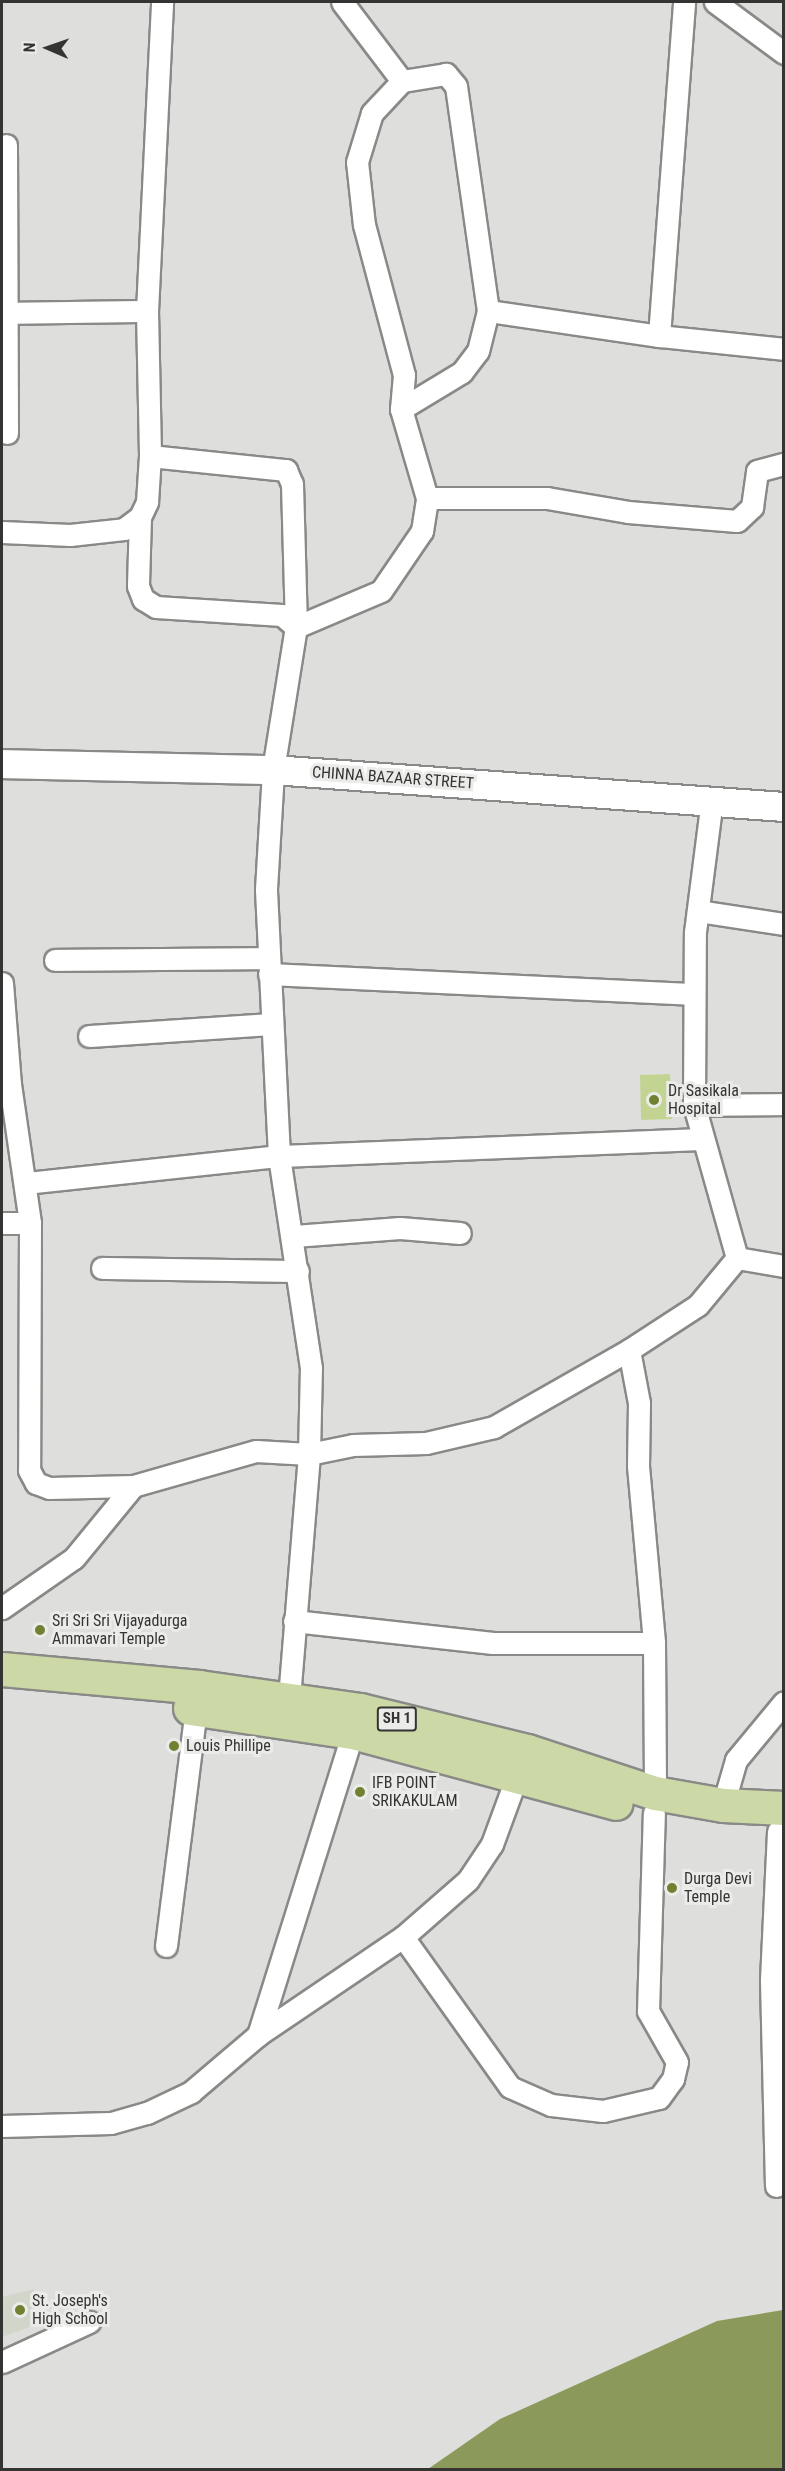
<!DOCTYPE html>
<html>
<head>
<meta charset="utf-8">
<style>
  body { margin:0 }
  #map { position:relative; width:785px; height:2471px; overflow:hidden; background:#dedfdc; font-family:"Roboto Condensed",sans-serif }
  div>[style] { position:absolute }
  .built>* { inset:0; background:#d2d5ca }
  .water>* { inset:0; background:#8b9a5a }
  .building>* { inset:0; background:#c3d492 }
  .roads { filter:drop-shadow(2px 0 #898a87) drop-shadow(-2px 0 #898a87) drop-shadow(0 2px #898a87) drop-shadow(0 -2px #898a87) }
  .street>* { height:21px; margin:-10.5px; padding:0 10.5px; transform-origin:10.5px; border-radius:10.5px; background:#fff }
  .secondary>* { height:28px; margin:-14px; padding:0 14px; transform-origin:14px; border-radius:14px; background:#fff }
  .primary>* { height:33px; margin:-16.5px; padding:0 16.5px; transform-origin:16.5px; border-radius:16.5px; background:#ccd8a6 }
  .dots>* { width:16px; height:16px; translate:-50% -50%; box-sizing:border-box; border:3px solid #ebece9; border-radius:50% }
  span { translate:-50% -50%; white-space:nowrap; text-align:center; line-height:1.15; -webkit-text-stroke:6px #ebece9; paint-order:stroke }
  .shield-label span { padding:2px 4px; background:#ebece9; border:2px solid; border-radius:4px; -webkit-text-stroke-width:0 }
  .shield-label { font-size:15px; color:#343433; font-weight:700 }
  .street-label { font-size:16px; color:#343433 }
  .poi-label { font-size:16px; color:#343433 }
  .left { translate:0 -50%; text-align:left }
  .frame { position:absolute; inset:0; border:3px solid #343433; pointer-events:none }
  .north { position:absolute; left:18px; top:18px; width:60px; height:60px; -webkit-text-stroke:4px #ebece9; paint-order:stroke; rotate:272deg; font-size:16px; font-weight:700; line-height:24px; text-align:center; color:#343433 }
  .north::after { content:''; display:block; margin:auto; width:21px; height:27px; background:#343433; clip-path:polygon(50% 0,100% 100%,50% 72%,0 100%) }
</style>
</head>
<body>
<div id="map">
  <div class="built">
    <i style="clip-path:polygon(34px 2289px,41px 2323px,2px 2337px,2px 2297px)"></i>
  </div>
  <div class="water">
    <i style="clip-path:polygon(783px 2310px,783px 2469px,428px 2469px,500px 2419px,717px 2321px)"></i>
  </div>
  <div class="building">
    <i style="clip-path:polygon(670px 1074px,672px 1119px,641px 1120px,640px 1075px)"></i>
  </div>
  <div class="roads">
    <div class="street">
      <i style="left:715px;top:2px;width:86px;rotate:36.5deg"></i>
      <i style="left:6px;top:145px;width:288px;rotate:89.8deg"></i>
      <i style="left:147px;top:311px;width:145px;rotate:88.8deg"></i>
      <i style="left:150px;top:456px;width:137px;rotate:5.9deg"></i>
      <i style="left:286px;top:470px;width:15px;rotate:67deg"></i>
      <i style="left:292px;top:484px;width:143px;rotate:88.4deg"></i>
      <i style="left:488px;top:311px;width:173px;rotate:8.3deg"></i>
      <i style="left:659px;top:336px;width:335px;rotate:-85.7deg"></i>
      <i style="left:2px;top:313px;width:145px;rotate:-0.8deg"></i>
      <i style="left:147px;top:311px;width:309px;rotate:-87.2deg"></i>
      <i style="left:659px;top:336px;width:126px;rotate:5.9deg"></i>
      <i style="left:401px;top:409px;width:71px;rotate:-31.2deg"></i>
      <i style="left:462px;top:372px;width:26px;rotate:-53deg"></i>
      <i style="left:478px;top:351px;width:41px;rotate:-76deg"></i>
      <i style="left:488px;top:311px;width:227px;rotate:-98.1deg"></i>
      <i style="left:456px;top:86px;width:16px;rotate:-130deg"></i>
      <i style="left:446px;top:74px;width:45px;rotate:171deg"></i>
      <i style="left:427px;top:498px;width:120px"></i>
      <i style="left:547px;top:498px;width:82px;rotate:9.8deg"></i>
      <i style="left:628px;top:512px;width:109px;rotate:4.7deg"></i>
      <i style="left:737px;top:521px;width:21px;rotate:-43deg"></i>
      <i style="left:752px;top:507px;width:36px;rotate:-82deg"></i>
      <i style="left:757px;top:471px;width:28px;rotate:-15deg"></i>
      <i style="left:140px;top:517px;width:69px;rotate:91.7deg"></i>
      <i style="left:138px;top:586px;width:14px;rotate:69deg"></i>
      <i style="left:143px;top:599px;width:15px;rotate:32deg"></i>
      <i style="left:156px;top:607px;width:126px;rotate:3.6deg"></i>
      <i style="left:282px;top:615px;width:18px;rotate:41deg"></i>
      <i style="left:2px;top:532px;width:68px;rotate:2.5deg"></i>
      <i style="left:70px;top:535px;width:54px;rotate:-6.3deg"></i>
      <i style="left:124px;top:529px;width:20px;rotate:-37deg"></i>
      <i style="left:140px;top:517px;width:17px;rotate:-65deg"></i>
      <i style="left:147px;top:502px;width:46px;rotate:-86.3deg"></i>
      <i style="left:698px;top:911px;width:87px;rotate:8.6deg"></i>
      <i style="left:55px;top:960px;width:213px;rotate:-0.5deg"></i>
      <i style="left:269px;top:974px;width:422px;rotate:2.7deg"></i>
      <i style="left:2px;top:983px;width:101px;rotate:85.5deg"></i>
      <i style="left:89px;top:1036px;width:183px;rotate:-3.8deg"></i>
      <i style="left:2px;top:1083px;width:8px;rotate:7deg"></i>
      <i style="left:10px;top:1084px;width:140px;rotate:81.8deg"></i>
      <i style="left:30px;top:1223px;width:247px;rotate:90.2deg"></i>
      <i style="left:29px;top:1470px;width:15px;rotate:62deg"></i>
      <i style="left:36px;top:1483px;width:14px;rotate:21deg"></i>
      <i style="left:49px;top:1488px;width:84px;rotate:-1.4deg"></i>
      <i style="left:133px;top:1486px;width:93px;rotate:129.3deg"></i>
      <i style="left:74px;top:1558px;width:88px;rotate:145.2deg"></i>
      <i style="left:694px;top:1105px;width:90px;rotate:-0.6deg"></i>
      <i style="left:26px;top:1183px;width:254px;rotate:-6.1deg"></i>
      <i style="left:279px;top:1156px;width:424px;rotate:-2.3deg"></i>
      <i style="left:2px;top:1223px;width:28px"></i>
      <i style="left:294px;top:1236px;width:106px;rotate:-4.3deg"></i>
      <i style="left:400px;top:1228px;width:60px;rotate:4.8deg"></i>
      <i style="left:737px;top:1258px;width:48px;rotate:9.7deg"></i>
      <i style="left:102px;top:1268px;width:196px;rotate:0.9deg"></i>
      <i style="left:629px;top:1350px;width:54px;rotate:79.3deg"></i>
      <i style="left:639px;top:1403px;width:63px;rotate:90.9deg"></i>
      <i style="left:638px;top:1466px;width:178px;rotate:84.8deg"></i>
      <i style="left:654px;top:1643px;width:150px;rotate:89.6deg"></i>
      <i style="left:133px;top:1486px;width:128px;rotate:-15.9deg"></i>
      <i style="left:256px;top:1451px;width:53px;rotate:3.2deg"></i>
      <i style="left:309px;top:1454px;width:45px;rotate:-11.6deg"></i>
      <i style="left:353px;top:1445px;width:73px;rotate:-1.6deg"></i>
      <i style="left:426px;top:1443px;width:70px;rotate:-13.2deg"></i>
      <i style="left:494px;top:1427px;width:155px;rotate:-29.7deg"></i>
      <i style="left:629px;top:1350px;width:82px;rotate:-33.1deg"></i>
      <i style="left:698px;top:1305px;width:61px;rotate:-50.3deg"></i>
      <i style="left:737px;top:1258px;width:159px;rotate:-105.7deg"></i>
      <i style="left:694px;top:1105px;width:173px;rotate:-89.7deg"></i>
      <i style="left:695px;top:932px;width:133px;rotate:-82.7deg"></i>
      <i style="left:294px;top:1621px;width:200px;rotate:6.3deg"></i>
      <i style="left:493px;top:1643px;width:161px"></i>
      <i style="left:289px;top:1698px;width:245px;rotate:-85.3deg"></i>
      <i style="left:309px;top:1454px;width:86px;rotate:-88.7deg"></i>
      <i style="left:311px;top:1368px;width:214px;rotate:-98.6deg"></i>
      <i style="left:279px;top:1156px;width:267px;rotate:-92.8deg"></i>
      <i style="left:266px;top:889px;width:119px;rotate:-86.6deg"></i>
      <i style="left:273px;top:770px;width:145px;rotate:-80.9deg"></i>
      <i style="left:296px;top:627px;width:92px;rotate:-23deg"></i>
      <i style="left:381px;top:591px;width:73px;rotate:-55.7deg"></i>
      <i style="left:422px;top:531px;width:33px;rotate:-81deg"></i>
      <i style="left:427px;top:498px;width:93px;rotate:-106.3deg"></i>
      <i style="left:401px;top:409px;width:34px;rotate:-85deg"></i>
      <i style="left:404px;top:375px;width:155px;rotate:-104.9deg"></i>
      <i style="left:364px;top:225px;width:63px;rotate:-96.3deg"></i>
      <i style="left:357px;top:162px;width:51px;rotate:-73deg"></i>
      <i style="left:372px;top:113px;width:44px;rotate:-46.8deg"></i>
      <i style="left:402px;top:81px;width:99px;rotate:-127.2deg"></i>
      <i style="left:723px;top:1805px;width:47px;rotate:-73.9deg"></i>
      <i style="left:736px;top:1760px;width:75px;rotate:-50.4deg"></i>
      <i style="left:403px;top:1937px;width:184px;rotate:54.5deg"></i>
      <i style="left:510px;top:2087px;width:45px;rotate:23.7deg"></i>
      <i style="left:551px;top:2105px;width:52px;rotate:6.6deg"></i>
      <i style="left:603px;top:2111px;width:57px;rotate:-13.1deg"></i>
      <i style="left:659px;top:2098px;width:24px;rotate:-54deg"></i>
      <i style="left:673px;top:2079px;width:17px;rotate:-77deg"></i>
      <i style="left:677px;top:2062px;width:59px;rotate:-119.6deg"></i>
      <i style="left:648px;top:2011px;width:198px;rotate:-88.3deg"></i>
      <i style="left:166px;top:1946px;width:239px;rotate:-82.8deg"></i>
      <i style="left:258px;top:2035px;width:318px;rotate:-72.6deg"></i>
      <i style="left:2px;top:2126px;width:109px;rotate:-1.6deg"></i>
      <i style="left:111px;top:2123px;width:37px;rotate:-16deg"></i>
      <i style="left:147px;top:2113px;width:49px;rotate:-25.5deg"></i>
      <i style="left:191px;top:2092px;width:88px;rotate:-40.4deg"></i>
      <i style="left:258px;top:2035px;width:175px;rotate:-34.1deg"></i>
      <i style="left:403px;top:1937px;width:86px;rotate:-41.2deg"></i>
      <i style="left:468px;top:1880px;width:43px;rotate:-56.3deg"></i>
      <i style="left:492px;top:1844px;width:72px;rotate:-69.8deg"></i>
      <i style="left:776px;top:2186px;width:206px;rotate:-91.4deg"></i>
      <i style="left:771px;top:1980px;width:149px;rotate:-87.3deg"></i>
      <i style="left:2px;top:2362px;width:96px;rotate:-24.7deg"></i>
    </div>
    <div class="secondary">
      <i style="left:2px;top:764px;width:271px;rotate:1.3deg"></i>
      <i style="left:273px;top:770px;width:512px;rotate:4.14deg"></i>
    </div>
    <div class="primary">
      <i style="left:2px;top:1669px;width:198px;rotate:5.2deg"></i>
      <i style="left:199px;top:1687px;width:163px;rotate:8.1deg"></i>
      <i style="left:360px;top:1710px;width:172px;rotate:13.8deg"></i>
      <i style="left:527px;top:1751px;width:135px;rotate:18.2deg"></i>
      <i style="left:655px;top:1793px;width:69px;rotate:10deg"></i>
      <i style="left:723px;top:1805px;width:61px;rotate:2.8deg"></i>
      <i style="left:190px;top:1708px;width:165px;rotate:8.4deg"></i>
      <i style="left:353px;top:1732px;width:272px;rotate:15.1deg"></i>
    </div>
  </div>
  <div class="dots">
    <i style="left:654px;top:1100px;background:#708231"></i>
    <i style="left:40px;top:1630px;background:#708231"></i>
    <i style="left:174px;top:1746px;background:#708231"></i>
    <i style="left:360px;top:1792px;background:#708231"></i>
    <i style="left:672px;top:1888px;background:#708231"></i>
    <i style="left:20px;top:2310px;background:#708231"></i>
  </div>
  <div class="shield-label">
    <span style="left:397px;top:1719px">SH 1</span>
  </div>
  <div class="street-label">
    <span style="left:393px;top:778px;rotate:4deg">CHINNA BAZAAR STREET</span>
  </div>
  <div class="poi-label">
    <span class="left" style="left:668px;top:1100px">Dr Sasikala<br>Hospital</span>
    <span class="left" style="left:52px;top:1630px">Sri Sri Sri Vijayadurga<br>Ammavari Temple</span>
    <span class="left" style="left:186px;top:1746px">Louis Phillipe</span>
    <span class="left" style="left:372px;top:1792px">IFB POINT<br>SRIKAKULAM</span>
    <span class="left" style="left:684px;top:1888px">Durga Devi<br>Temple</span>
    <span class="left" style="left:32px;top:2310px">St. Joseph's<br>High School</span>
  </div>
  <div class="frame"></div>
  <div class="north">N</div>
</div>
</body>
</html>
